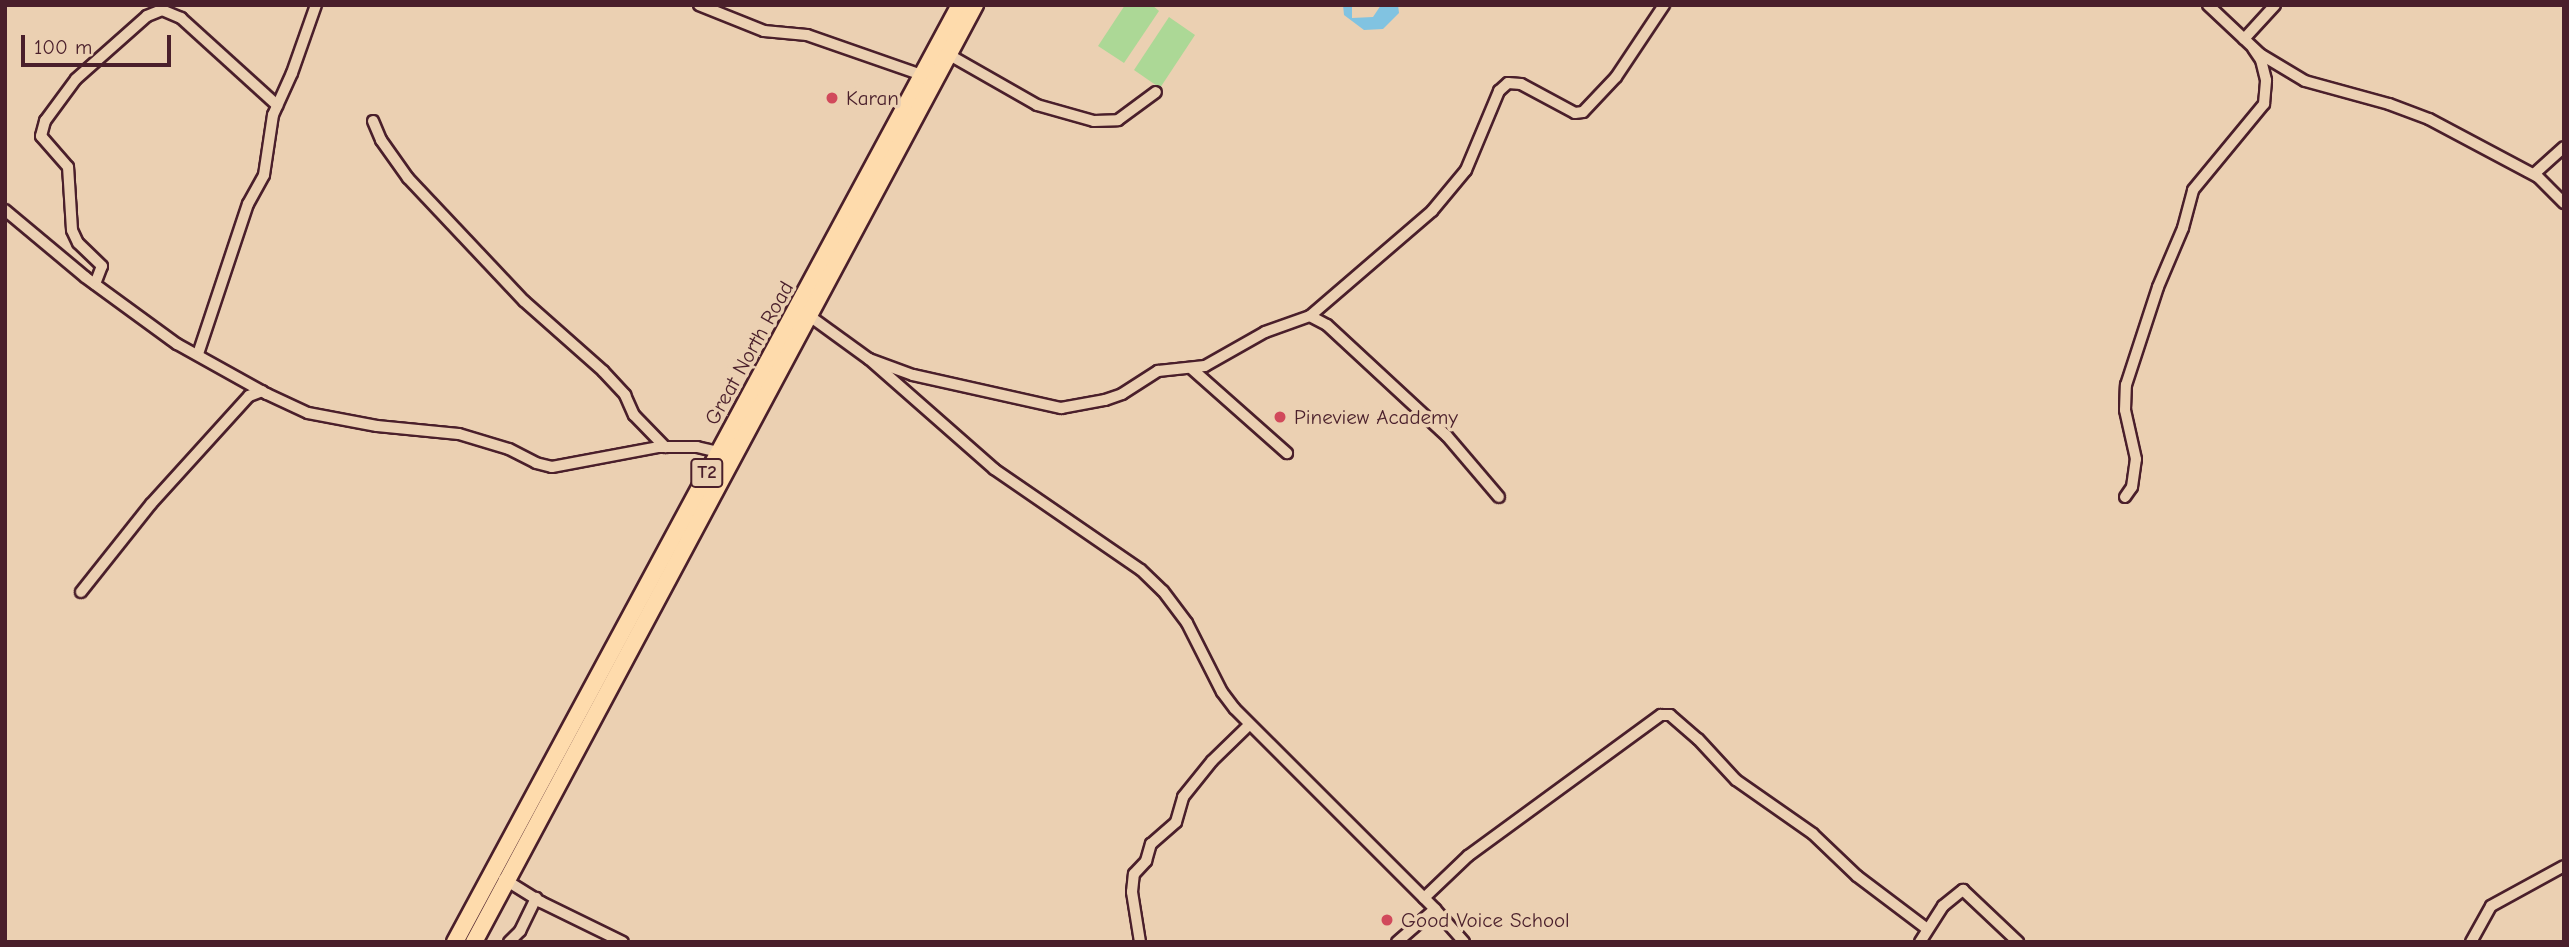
<!DOCTYPE html>
<html>
<head>
<meta charset="utf-8">
<style>
  body { margin:0 }
  #map { position:relative; width:2569px; height:947px; overflow:hidden; background:#ebd0b2; font-family:"Comic Neue",sans-serif }
  div>[style] { position:absolute }
  .green>* { inset:0; background:#acd896 }
  .water>* { inset:0; background:#81c3e1 }
  .roads { filter:drop-shadow(2px 0 #4a1f2b) drop-shadow(-2px 0 #4a1f2b) drop-shadow(0 2px #4a1f2b) drop-shadow(0 -2px #4a1f2b) }
  .minor>* { height:10px; margin:-5px; padding:0 5px; transform-origin:5px; border-radius:5px; background:#ebd0b2 }
  .highway>* { height:16px; margin:-8px; padding:0 8px; transform-origin:8px; border-radius:8px; background:#fedbac }
  .dots>* { width:19px; height:19px; translate:-50% -50%; box-sizing:border-box; border:4px solid #ebd0b2; border-radius:50% }
  span { translate:-50% -50%; white-space:nowrap; text-align:center; line-height:1.15; -webkit-text-stroke:7px #ebd0b2; paint-order:stroke }
  .shield-label span { padding:2px 5px; background:#ebd0b2; border:2px solid; border-radius:5px; -webkit-text-stroke-width:0 }
  .shield-label { font-size:19px; color:#4a1f2b; font-weight:700 }
  .poi-label { font-size:21px; color:#4a1f2b }
  .left { translate:0 -50%; text-align:left }
  .street-label { font-size:21px; color:#4a1f2b }
  .frame { position:absolute; inset:0; border:7px solid #4a1f2b; pointer-events:none }
  .scale { position:absolute; left:21px; top:35px; width:150px; height:32px; box-sizing:border-box; border:4px solid #4a1f2b; border-top:0; padding-left:9px; font-size:21px; line-height:24px; white-space:nowrap; color:#4a1f2b; -webkit-text-stroke:5px #ebd0b2; paint-order:stroke }
</style>
</head>
<body>
<div id="map">
  <div class="green">
    <i style="clip-path:polygon(1125px 5px,1152px 5px,1159px 11px,1124px 63px,1098px 46px)"></i>
    <i style="clip-path:polygon(1169px 17px,1195px 35px,1160px 88px,1134px 70px)"></i>
  </div>
  <div class="water">
    <i style="clip-path:polygon(1343px 5px,1352px 5px,1352px 18px,1373px 17px,1381px 5px,1398px 5px,1399px 13px,1383px 29px,1364px 30px,1344px 15px)"></i>
  </div>
  <div class="roads">
    <div class="minor">
      <i style="left:699px;top:5px;width:70px;rotate:21.8deg"></i>
      <i style="left:764px;top:31px;width:43px;rotate:5.3deg"></i>
      <i style="left:807px;top:35px;width:125px;rotate:19.2deg"></i>
      <i style="left:2208px;top:5px;width:71px;rotate:43.3deg"></i>
      <i style="left:2260px;top:54px;width:52px;rotate:31deg"></i>
      <i style="left:2305px;top:81px;width:87px;rotate:15.3deg"></i>
      <i style="left:2389px;top:104px;width:43px;rotate:20.6deg"></i>
      <i style="left:2429px;top:119px;width:123px;rotate:28deg"></i>
      <i style="left:2538px;top:177px;width:37px;rotate:45deg"></i>
      <i style="left:2244px;top:39px;width:46px;rotate:-47.6deg"></i>
      <i style="left:946px;top:53px;width:105px;rotate:29.7deg"></i>
      <i style="left:1037px;top:105px;width:59px;rotate:15.7deg"></i>
      <i style="left:1094px;top:121px;width:24px;rotate:-2deg"></i>
      <i style="left:1118px;top:120px;width:47px;rotate:-36.4deg"></i>
      <i style="left:373px;top:121px;width:21px;rotate:67deg"></i>
      <i style="left:381px;top:140px;width:47px;rotate:54.6deg"></i>
      <i style="left:408px;top:178px;width:169px;rotate:46.7deg"></i>
      <i style="left:524px;top:301px;width:106px;rotate:41.5deg"></i>
      <i style="left:603px;top:371px;width:33px;rotate:47deg"></i>
      <i style="left:625px;top:395px;width:22px;rotate:66deg"></i>
      <i style="left:634px;top:415px;width:45px;rotate:45.9deg"></i>
      <i style="left:2534px;top:174px;width:40px;rotate:-42deg"></i>
      <i style="left:5px;top:210px;width:104px;rotate:39.9deg"></i>
      <i style="left:85px;top:277px;width:114px;rotate:36.1deg"></i>
      <i style="left:177px;top:344px;width:103px;rotate:29.1deg"></i>
      <i style="left:267px;top:394px;width:45px;rotate:24.9deg"></i>
      <i style="left:308px;top:413px;width:70px;rotate:10.7deg"></i>
      <i style="left:377px;top:426px;width:82px;rotate:5.6deg"></i>
      <i style="left:459px;top:434px;width:52px;rotate:16.7deg"></i>
      <i style="left:509px;top:449px;width:30px;rotate:27deg"></i>
      <i style="left:536px;top:463px;width:16px;rotate:14deg"></i>
      <i style="left:552px;top:467px;width:109px;rotate:-10.6deg"></i>
      <i style="left:659px;top:447px;width:38px"></i>
      <i style="left:697px;top:447px;width:28px;rotate:13deg"></i>
      <i style="left:95px;top:284px;width:19px;rotate:-69deg"></i>
      <i style="left:102px;top:266px;width:33px;rotate:-136deg"></i>
      <i style="left:78px;top:243px;width:14px;rotate:-115deg"></i>
      <i style="left:72px;top:230px;width:63px;rotate:-93.6deg"></i>
      <i style="left:68px;top:167px;width:41px;rotate:-131.1deg"></i>
      <i style="left:41px;top:136px;width:16px;rotate:-75deg"></i>
      <i style="left:45px;top:121px;width:52px;rotate:-53.6deg"></i>
      <i style="left:76px;top:79px;width:95px;rotate:-41.6deg"></i>
      <i style="left:147px;top:16px;width:16px;rotate:-22deg"></i>
      <i style="left:162px;top:10px;width:21px;rotate:23deg"></i>
      <i style="left:181px;top:18px;width:130px;rotate:42.2deg"></i>
      <i style="left:804px;top:312px;width:80px;rotate:35.9deg"></i>
      <i style="left:869px;top:359px;width:167px;rotate:41.3deg"></i>
      <i style="left:994px;top:469px;width:178px;rotate:34.5deg"></i>
      <i style="left:1141px;top:570px;width:30px;rotate:44deg"></i>
      <i style="left:1163px;top:591px;width:40px;rotate:53deg"></i>
      <i style="left:1187px;top:623px;width:77px;rotate:63.1deg"></i>
      <i style="left:1222px;top:692px;width:21px;rotate:53deg"></i>
      <i style="left:1235px;top:709px;width:283px;rotate:45deg"></i>
      <i style="left:1435px;top:909px;width:44px;rotate:48.7deg"></i>
      <i style="left:1310px;top:316px;width:19px;rotate:28deg"></i>
      <i style="left:1327px;top:325px;width:163px;rotate:42.8deg"></i>
      <i style="left:1447px;top:436px;width:80px;rotate:49.6deg"></i>
      <i style="left:198px;top:354px;width:158px;rotate:-71.6deg"></i>
      <i style="left:248px;top:204px;width:33px;rotate:-61deg"></i>
      <i style="left:264px;top:175px;width:61px;rotate:-81.5deg"></i>
      <i style="left:273px;top:115px;width:46px;rotate:-65.7deg"></i>
      <i style="left:292px;top:73px;width:72px;rotate:-70.6deg"></i>
      <i style="left:869px;top:359px;width:47px;rotate:20deg"></i>
      <i style="left:913px;top:375px;width:152px;rotate:12.6deg"></i>
      <i style="left:1061px;top:408px;width:45px;rotate:-10.3deg"></i>
      <i style="left:1105px;top:400px;width:18px;rotate:-19deg"></i>
      <i style="left:1122px;top:394px;width:43px;rotate:-32.6deg"></i>
      <i style="left:1158px;top:371px;width:47px;rotate:-6.1deg"></i>
      <i style="left:1205px;top:366px;width:69px;rotate:-29.5deg"></i>
      <i style="left:1265px;top:332px;width:48px;rotate:-19.6deg"></i>
      <i style="left:1310px;top:316px;width:161px;rotate:-40.7deg"></i>
      <i style="left:1432px;top:211px;width:53px;rotate:-50.3deg"></i>
      <i style="left:1466px;top:170px;width:86px;rotate:-67.3deg"></i>
      <i style="left:1499px;top:91px;width:12px;rotate:-42deg"></i>
      <i style="left:1508px;top:83px;width:13px;rotate:4deg"></i>
      <i style="left:1521px;top:84px;width:61px;rotate:28.2deg"></i>
      <i style="left:1575px;top:113px;width:8px;rotate:-7deg"></i>
      <i style="left:1583px;top:112px;width:48px;rotate:-46.7deg"></i>
      <i style="left:1616px;top:77px;width:87px;rotate:-56.3deg"></i>
      <i style="left:1192px;top:369px;width:127px;rotate:41.5deg"></i>
      <i style="left:2125px;top:497px;width:12px;rotate:-55deg"></i>
      <i style="left:2132px;top:487px;width:28px;rotate:-82deg"></i>
      <i style="left:2136px;top:459px;width:50px;rotate:-102.7deg"></i>
      <i style="left:2125px;top:410px;width:25px;rotate:-88deg"></i>
      <i style="left:2126px;top:385px;width:103px;rotate:-71.9deg"></i>
      <i style="left:2158px;top:287px;width:64px;rotate:-67deg"></i>
      <i style="left:2183px;top:228px;width:39px;rotate:-75deg"></i>
      <i style="left:2193px;top:190px;width:112px;rotate:-50.5deg"></i>
      <i style="left:2264px;top:104px;width:24px;rotate:-85deg"></i>
      <i style="left:2266px;top:80px;width:21px;rotate:-104deg"></i>
      <i style="left:2261px;top:60px;width:14px;rotate:-124deg"></i>
      <i style="left:81px;top:592px;width:112px;rotate:-51.5deg"></i>
      <i style="left:151px;top:504px;width:146px;rotate:-47.8deg"></i>
      <i style="left:249px;top:396px;width:14px;rotate:-21deg"></i>
      <i style="left:504px;top:879px;width:44px;rotate:31.9deg"></i>
      <i style="left:541px;top:902px;width:91px;rotate:26deg"></i>
      <i style="left:1424px;top:898px;width:61px;rotate:-43.7deg"></i>
      <i style="left:1468px;top:856px;width:239px;rotate:-36.2deg"></i>
      <i style="left:1661px;top:715px;width:9px"></i>
      <i style="left:1670px;top:715px;width:37px;rotate:41deg"></i>
      <i style="left:1698px;top:739px;width:56px;rotate:47.2deg"></i>
      <i style="left:1736px;top:780px;width:94px;rotate:35deg"></i>
      <i style="left:1813px;top:834px;width:61px;rotate:43.7deg"></i>
      <i style="left:1857px;top:876px;width:88px;rotate:37.1deg"></i>
      <i style="left:509px;top:942px;width:16px;rotate:-45deg"></i>
      <i style="left:520px;top:931px;width:37px;rotate:-64deg"></i>
      <i style="left:1140px;top:942px;width:51px;rotate:-99.1deg"></i>
      <i style="left:1132px;top:892px;width:18px;rotate:-84deg"></i>
      <i style="left:1134px;top:874px;width:18px;rotate:-47deg"></i>
      <i style="left:1146px;top:861px;width:18px;rotate:-74deg"></i>
      <i style="left:1151px;top:844px;width:33px;rotate:-41deg"></i>
      <i style="left:1176px;top:822px;width:26px;rotate:-74deg"></i>
      <i style="left:1183px;top:797px;width:46px;rotate:-51.1deg"></i>
      <i style="left:1212px;top:761px;width:52px;rotate:-44.2deg"></i>
      <i style="left:1397px;top:942px;width:50px;rotate:-41deg"></i>
      <i style="left:1920px;top:942px;width:43px;rotate:-57.4deg"></i>
      <i style="left:1943px;top:906px;width:26px;rotate:-39deg"></i>
      <i style="left:1963px;top:890px;width:76px;rotate:43.4deg"></i>
      <i style="left:2471px;top:942px;width:41px;rotate:-60.9deg"></i>
      <i style="left:2491px;top:906px;width:83px;rotate:-28.7deg"></i>
    </div>
    <div class="highway">
      <i style="left:455px;top:942px;width:1064px;rotate:-61.68deg"></i>
      <i style="left:474px;top:942px;width:1063px;rotate:-61.87deg"></i>
    </div>
  </div>
  <div class="dots">
    <i style="left:832px;top:98px;background:#d1495b"></i>
    <i style="left:1280px;top:417px;background:#d1495b"></i>
    <i style="left:1387px;top:920px;background:#d1495b"></i>
  </div>
  <div class="shield-label">
    <span style="left:707px;top:473px">T2</span>
  </div>
  <div class="poi-label">
    <span class="left" style="left:846px;top:98px">Karan</span>
    <span class="left" style="left:1294px;top:417px">Pineview Academy</span>
    <span class="left" style="left:1401px;top:920px">Good Voice School</span>
  </div>
  <div class="street-label">
    <span style="left:749px;top:353px;rotate:-61deg">Great North Road</span>
  </div>
  <div class="frame"></div>
  <div class="scale">100 m</div>
</div>
</body>
</html>
